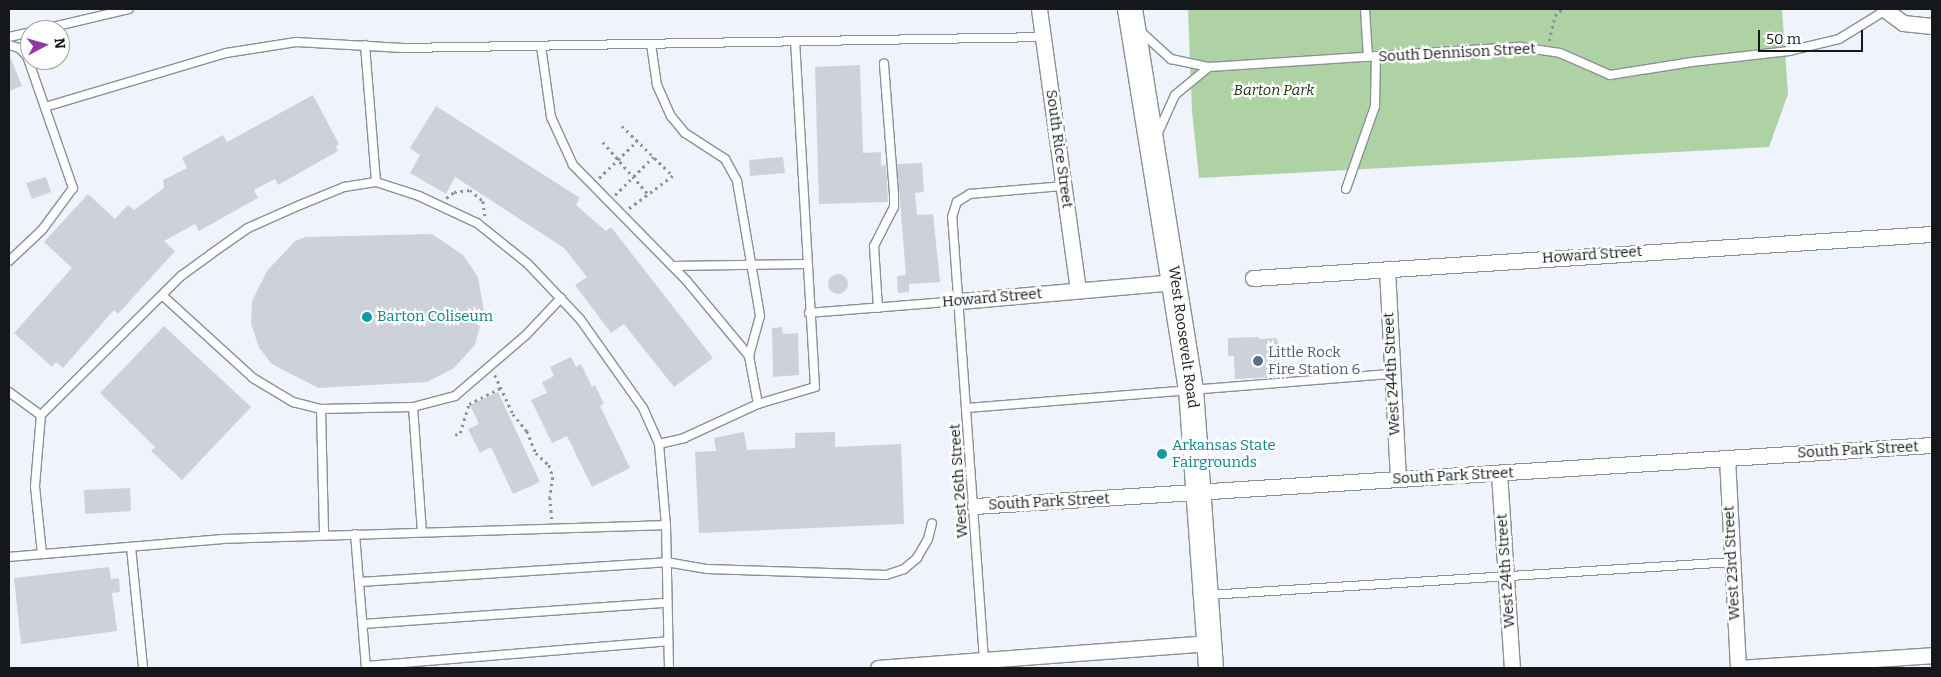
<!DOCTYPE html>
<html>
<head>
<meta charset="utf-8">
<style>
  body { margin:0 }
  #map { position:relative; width:1941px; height:677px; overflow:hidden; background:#eff4fc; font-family:Bitter,serif }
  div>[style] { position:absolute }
  .green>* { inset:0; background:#afd2a5 }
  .building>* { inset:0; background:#cdd2da }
  .round { border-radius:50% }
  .path>* { height:2.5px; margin-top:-1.25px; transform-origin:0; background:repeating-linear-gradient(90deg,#8e9298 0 2.5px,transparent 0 6.5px) }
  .roads { filter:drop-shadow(1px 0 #8b8f97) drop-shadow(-1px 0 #8b8f97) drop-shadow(0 1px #8b8f97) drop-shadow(0 -1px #8b8f97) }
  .lane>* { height:8px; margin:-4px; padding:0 4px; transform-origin:4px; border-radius:4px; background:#fff }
  .street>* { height:15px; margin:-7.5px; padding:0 7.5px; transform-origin:7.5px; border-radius:7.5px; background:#fff }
  .primary>* { height:24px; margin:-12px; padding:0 12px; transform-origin:12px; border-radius:12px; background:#fff }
  .dots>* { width:14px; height:14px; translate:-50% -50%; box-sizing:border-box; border:2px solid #fff; border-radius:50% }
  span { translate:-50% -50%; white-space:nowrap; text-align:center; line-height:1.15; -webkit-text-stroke:4.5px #fff; paint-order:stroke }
  .street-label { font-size:15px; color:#15171a }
  .park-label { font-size:15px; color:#123406; font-style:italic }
  .culture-label { font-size:15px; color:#0d838f }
  .left { translate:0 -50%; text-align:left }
  .service-label { font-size:15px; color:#4e5e75 }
  .frame { position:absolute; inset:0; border:10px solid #15171a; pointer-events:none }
  .north { position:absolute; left:20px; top:20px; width:50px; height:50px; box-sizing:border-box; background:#fff; border:1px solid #a1a2a3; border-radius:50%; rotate:84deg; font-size:14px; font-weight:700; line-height:20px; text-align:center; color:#15171a }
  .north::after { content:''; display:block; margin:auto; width:18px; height:22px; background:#9138a3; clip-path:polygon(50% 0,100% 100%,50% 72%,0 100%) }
  .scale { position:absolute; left:1758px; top:30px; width:105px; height:22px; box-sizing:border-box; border:2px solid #15171a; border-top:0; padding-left:6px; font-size:15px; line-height:18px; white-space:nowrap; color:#15171a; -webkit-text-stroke:4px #fff; paint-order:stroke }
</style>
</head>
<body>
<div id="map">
  <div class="green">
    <i style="clip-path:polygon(1188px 9px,1782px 9px,1788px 94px,1769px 147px,1199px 178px,1192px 111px)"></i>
  </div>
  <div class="building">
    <i style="clip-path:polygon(9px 54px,22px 86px,9px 91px)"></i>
    <i style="clip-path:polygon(860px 65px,863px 153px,881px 152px,881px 166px,886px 165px,888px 202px,819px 204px,815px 67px)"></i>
    <i style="clip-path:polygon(313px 95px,339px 144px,336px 146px,338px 151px,278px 185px,275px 179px,254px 190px,258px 198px,199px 231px,195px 224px,164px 241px,175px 251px,118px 314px,114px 310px,63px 368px,56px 362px,52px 367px,14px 333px,72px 268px,44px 242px,88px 194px,115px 219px,128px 205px,134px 210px,164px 188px,163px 180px,187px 168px,182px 158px,223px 135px,227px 142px)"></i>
    <i style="clip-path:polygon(436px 106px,580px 198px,576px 205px,606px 231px,611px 227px,713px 358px,674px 387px,624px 324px,611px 333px,575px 285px,587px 277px,564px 248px,455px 177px,446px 194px,410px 173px,420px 155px,410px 148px)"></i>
    <i style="clip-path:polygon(783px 157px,785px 173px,750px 176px,749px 160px)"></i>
    <i style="clip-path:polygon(922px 163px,924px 192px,915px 193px,917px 215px,933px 214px,940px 282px,909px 284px,909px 292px,898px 293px,897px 276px,906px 275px,897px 164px)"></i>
    <i style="clip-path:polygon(46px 177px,51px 192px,32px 199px,26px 183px)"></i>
    <i style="clip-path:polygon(432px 234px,463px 255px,478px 277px,484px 311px,475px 345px,454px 368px,427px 382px,318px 388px,272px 364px,259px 348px,251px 323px,252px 301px,267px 271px,295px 241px,306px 237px)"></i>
    <i class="round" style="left:828px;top:274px;width:20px;height:20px"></i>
    <i style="clip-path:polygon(164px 326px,251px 407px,182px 480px,151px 451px,155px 447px,100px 393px)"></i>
    <i style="clip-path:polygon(782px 327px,783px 334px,798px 333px,799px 375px,773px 377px,772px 328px)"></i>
    <i style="clip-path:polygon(1259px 337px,1259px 339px,1277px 338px,1283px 367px,1275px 368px,1276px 377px,1235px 379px,1234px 356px,1228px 356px,1228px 338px)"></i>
    <i style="clip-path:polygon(571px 357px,576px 367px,581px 364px,592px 387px,595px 385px,604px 404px,600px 406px,630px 468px,592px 487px,567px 436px,552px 443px,531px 400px,547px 393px,542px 382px,554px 376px,550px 367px)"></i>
    <i style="clip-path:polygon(498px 392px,540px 482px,513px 494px,491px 447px,480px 453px,468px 429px,479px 424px,470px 405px)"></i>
    <i style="clip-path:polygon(744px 432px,747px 450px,795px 448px,795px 433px,835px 432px,835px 447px,901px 444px,904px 524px,699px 533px,695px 452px,716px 451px,714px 438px)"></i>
    <i style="clip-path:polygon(130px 488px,131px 511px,85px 514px,84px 490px)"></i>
    <i style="clip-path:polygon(109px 567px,111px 579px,119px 578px,120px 592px,112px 593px,117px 631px,21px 644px,14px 578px)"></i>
  </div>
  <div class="path">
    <i style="left:1549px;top:41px;width:26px;rotate:-77deg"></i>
    <i style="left:1555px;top:16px;width:10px;rotate:-45deg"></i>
    <i style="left:622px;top:126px;width:71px;rotate:44.4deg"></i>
    <i style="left:673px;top:176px;width:55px;rotate:143.1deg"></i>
    <i style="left:603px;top:142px;width:69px;rotate:49.1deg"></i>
    <i style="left:599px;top:178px;width:53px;rotate:-44.2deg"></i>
    <i style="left:615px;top:195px;width:54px;rotate:-45deg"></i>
    <i style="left:446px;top:198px;width:10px;rotate:-37deg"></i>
    <i style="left:454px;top:192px;width:16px;rotate:-7deg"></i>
    <i style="left:470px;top:190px;width:17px;rotate:40deg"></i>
    <i style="left:483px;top:201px;width:15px;rotate:82deg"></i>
    <i style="left:495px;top:375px;width:43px;rotate:65.2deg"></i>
    <i style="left:513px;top:414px;width:22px;rotate:51deg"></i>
    <i style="left:527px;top:431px;width:24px;rotate:68deg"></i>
    <i style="left:536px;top:453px;width:18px;rotate:43deg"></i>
    <i style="left:549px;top:465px;width:13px;rotate:72deg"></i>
    <i style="left:553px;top:477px;width:20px;rotate:99deg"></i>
    <i style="left:550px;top:497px;width:22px;rotate:85deg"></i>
    <i style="left:455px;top:435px;width:5px;rotate:-22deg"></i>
    <i style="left:460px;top:433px;width:30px;rotate:-73deg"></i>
    <i style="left:469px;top:404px;width:36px;rotate:-27deg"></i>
  </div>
  <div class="roads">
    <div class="lane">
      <i style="left:1365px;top:9px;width:48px;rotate:86.4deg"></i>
      <i style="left:40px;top:30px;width:91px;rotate:-13.3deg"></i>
      <i style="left:1140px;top:31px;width:42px;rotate:42.1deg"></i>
      <i style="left:1171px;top:59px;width:39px;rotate:12deg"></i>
      <i style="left:1209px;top:67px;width:312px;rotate:-3.7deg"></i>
      <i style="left:1520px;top:47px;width:40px;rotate:8.5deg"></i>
      <i style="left:1560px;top:53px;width:55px;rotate:23.7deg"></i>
      <i style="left:1610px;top:75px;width:83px;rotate:-9deg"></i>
      <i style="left:1692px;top:62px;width:98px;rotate:-6.5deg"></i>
      <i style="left:1789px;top:51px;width:51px;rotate:-13.5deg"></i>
      <i style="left:1839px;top:39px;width:55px;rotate:-31.7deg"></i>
      <i style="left:9px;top:37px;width:22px;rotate:-13deg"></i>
      <i style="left:651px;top:44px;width:41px;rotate:81.7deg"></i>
      <i style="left:657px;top:85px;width:34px;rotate:66deg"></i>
      <i style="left:671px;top:116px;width:22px;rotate:51deg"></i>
      <i style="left:685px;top:133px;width:48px;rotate:33deg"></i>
      <i style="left:725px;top:159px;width:25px;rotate:61deg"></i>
      <i style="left:737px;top:181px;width:137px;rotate:80.3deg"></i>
      <i style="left:760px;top:316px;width:41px;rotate:105.4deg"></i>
      <i style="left:749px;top:356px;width:49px;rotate:79.4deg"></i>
      <i style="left:9px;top:45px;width:10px;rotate:17deg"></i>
      <i style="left:19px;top:48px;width:11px;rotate:45deg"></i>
      <i style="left:27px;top:56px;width:140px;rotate:70.8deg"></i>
      <i style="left:73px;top:188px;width:52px;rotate:126.4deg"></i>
      <i style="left:42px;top:230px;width:45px;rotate:136.8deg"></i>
      <i style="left:365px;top:45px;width:137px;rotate:85.4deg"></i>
      <i style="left:541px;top:46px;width:72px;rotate:82deg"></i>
      <i style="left:551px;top:117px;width:53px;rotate:65.4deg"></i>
      <i style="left:573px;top:165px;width:161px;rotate:45.5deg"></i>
      <i style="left:686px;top:280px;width:99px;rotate:50.3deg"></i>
      <i style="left:45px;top:107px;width:189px;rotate:-16.6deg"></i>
      <i style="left:226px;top:53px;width:71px;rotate:-8.9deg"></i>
      <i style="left:296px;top:42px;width:107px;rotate:3.2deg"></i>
      <i style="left:403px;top:48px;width:640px;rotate:-0.98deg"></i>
      <i style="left:1157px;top:135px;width:44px;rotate:-65.8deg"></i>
      <i style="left:1175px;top:95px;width:44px;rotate:-39.5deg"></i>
      <i style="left:1346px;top:189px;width:88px;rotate:-70.7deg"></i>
      <i style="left:1375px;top:106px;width:50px;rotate:-88.9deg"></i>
      <i style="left:673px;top:266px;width:133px;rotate:-0.9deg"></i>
      <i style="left:163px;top:296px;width:122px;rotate:42.3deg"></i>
      <i style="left:253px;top:378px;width:47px;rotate:31deg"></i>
      <i style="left:293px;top:402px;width:29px;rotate:14deg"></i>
      <i style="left:321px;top:409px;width:92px;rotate:-1.2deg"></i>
      <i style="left:413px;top:407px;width:43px;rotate:-14.7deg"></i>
      <i style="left:455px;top:396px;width:94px;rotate:-40.7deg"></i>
      <i style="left:526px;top:335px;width:51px;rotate:-46.6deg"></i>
      <i style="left:878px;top:308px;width:62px;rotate:-93.7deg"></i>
      <i style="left:874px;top:246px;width:44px;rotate:-62.9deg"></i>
      <i style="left:894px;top:207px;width:13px;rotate:-90deg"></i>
      <i style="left:894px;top:194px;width:131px;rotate:-94.4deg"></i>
      <i style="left:809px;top:313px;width:150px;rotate:-4.6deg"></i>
      <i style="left:9px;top:392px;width:39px;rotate:36deg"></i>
      <i style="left:413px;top:407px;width:125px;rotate:85.9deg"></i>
      <i style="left:968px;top:408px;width:425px;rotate:-4.6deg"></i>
      <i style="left:321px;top:409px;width:126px;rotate:88.6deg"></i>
      <i style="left:659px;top:444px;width:26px;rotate:-13deg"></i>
      <i style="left:684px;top:438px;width:81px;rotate:-24.7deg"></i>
      <i style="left:758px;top:404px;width:59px;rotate:-16.6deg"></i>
      <i style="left:815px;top:387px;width:346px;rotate:-93.3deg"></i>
      <i style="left:355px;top:534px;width:134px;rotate:85.3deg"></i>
      <i style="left:131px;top:547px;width:122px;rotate:84.3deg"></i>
      <i style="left:42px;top:554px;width:68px;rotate:-95.9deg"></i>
      <i style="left:35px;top:486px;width:71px;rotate:-85.2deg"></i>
      <i style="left:41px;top:415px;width:197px;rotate:-44.8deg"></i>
      <i style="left:181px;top:276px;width:37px;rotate:-36deg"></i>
      <i style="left:211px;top:254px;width:45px;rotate:-35.1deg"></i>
      <i style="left:248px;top:228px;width:57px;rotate:-23.9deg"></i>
      <i style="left:300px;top:205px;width:48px;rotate:-22.2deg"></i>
      <i style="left:344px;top:187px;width:32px;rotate:-9deg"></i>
      <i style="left:376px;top:182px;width:45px;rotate:18deg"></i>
      <i style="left:419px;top:196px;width:64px;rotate:25deg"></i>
      <i style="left:477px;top:223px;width:65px;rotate:38.8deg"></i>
      <i style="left:528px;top:264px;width:76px;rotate:46.6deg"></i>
      <i style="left:580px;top:319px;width:109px;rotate:54.7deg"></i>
      <i style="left:643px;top:408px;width:39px;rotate:66deg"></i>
      <i style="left:659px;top:444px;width:81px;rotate:85.1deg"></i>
      <i style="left:666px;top:525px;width:143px;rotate:88.8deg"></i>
      <i style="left:9px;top:557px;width:214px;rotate:-4.8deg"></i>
      <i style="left:222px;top:539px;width:444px;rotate:-1.8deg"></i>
      <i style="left:360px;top:582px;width:307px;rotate:-3.7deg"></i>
      <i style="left:666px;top:562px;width:42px;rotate:9.7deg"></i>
      <i style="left:707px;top:569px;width:179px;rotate:1.9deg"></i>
      <i style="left:886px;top:575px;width:19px;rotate:-18deg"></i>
      <i style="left:904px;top:569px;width:17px;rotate:-40deg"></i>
      <i style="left:917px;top:558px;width:22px;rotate:-60deg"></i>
      <i style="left:928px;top:539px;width:16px;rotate:-76deg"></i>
      <i style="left:1208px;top:595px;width:526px;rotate:-3.6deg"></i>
      <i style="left:363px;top:624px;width:304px;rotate:-4deg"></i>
      <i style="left:984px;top:660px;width:444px;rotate:-94.1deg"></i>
      <i style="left:952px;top:217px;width:16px;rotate:-72deg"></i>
      <i style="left:957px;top:202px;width:15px;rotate:-32deg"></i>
      <i style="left:970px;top:194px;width:94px;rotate:-4.9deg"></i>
      <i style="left:366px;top:666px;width:303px;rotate:-4.7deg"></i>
    </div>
    <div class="street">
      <i style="left:1039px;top:9px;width:283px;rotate:82.1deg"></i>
      <i style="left:1884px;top:9px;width:24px;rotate:36deg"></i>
      <i style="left:1903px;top:23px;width:29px;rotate:6deg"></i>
      <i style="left:1387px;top:269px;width:210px;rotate:87deg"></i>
      <i style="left:1253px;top:278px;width:680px;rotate:-3.71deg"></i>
      <i style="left:959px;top:301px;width:218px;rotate:-5deg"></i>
      <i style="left:1727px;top:458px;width:210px;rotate:87deg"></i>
      <i style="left:1499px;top:473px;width:195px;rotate:86.2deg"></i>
      <i style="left:975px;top:506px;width:959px;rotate:-3.65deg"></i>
      <i style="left:878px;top:668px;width:332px;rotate:-4.3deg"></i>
      <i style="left:1738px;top:668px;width:194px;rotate:-3.8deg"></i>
    </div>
    <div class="primary">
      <i style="left:1130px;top:9px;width:385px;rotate:80.9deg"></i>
      <i style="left:1191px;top:389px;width:280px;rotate:85.9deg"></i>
    </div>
  </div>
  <div class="dots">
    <i style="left:367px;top:317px;background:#0f9aa8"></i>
    <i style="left:1258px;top:361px;background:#5c6f8a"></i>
    <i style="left:1162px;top:454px;background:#0f9aa8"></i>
  </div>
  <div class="street-label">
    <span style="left:1457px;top:53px;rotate:-3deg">South Dennison Street</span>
    <span style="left:1059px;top:149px;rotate:82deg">South Rice Street</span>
    <span style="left:1592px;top:255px;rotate:-4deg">Howard Street</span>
    <span style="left:992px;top:298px;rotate:-5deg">Howard Street</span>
    <span style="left:1183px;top:337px;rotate:82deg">West Roosevelt Road</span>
    <span style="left:1392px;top:374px;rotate:-93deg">West 244th Street</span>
    <span style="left:1858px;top:450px;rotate:-3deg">South Park Street</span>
    <span style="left:1453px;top:476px;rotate:-3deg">South Park Street</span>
    <span style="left:959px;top:481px;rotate:-94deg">West 26th Street</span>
    <span style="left:1049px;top:502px;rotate:-3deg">South Park Street</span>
    <span style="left:1732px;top:563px;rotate:-93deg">West 23rd Street</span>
    <span style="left:1506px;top:571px;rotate:-94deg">West 24th Street</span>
  </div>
  <div class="park-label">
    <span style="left:1274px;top:91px">Barton Park</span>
  </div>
  <div class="culture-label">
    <span class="left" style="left:377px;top:317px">Barton Coliseum</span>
    <span class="left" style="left:1172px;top:454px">Arkansas State<br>Fairgrounds</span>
  </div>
  <div class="service-label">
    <span class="left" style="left:1268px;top:361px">Little Rock<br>Fire Station 6</span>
  </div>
  <div class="frame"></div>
  <div class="north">N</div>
  <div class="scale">50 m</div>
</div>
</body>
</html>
